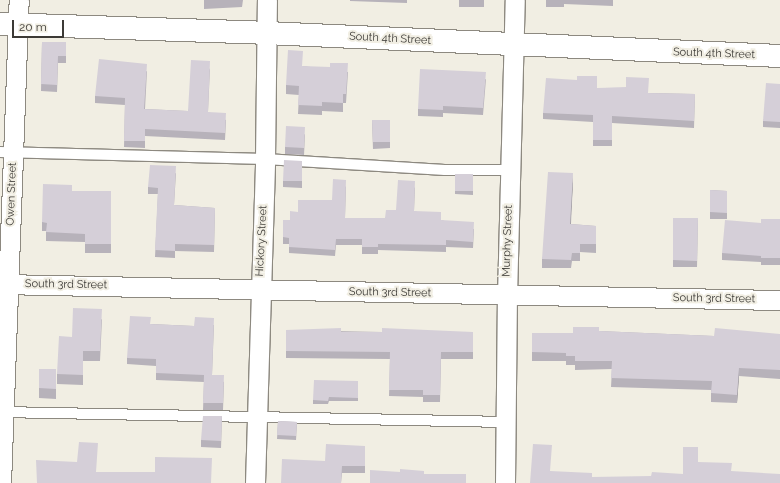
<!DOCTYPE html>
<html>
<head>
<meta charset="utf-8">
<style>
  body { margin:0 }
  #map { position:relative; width:780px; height:483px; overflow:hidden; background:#f1eee3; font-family:Raleway,sans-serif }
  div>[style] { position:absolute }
  .roads { filter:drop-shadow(1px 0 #8d8980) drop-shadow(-1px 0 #8d8980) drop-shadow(0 1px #8d8980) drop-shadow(0 -1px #8d8980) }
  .lane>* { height:10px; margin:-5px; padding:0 5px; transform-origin:5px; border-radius:5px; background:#fff }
  .street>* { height:19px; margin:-9.5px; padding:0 9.5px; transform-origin:9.5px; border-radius:9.5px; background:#fff }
  .secondary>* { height:22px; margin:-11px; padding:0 11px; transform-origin:11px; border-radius:11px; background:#fff }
  .wall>* { inset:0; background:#b7b2ba }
  .shaded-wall>* { inset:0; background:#959197 }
  .building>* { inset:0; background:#d5cfd8 }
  span { translate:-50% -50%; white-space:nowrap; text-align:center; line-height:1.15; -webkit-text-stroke:4px #f1eee3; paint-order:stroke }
  .street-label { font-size:11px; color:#3c3a36 }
  .scale { position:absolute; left:12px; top:20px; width:52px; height:18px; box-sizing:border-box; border:2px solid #3c3a36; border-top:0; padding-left:5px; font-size:12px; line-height:14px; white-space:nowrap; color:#3c3a36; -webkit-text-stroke:3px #f1eee3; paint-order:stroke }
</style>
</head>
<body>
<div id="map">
  <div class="roads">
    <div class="lane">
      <i style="left:0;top:152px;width:265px;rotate:1.5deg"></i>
      <i style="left:265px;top:159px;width:180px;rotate:3.5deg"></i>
      <i style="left:445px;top:170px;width:66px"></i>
      <i style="left:0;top:412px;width:507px;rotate:1.13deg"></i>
    </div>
    <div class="street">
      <i style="left:0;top:284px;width:780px;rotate:1.18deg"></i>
      <i style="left:1px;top:483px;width:483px;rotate:-87.9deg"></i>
      <i style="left:255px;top:483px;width:324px;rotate:-88.2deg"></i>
      <i style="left:265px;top:159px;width:159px;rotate:-89.3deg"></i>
      <i style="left:505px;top:483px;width:187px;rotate:-89.4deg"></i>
      <i style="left:507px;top:296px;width:296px;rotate:-88.5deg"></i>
    </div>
    <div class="secondary">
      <i style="left:0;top:24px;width:266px;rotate:1.9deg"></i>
      <i style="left:266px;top:33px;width:515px;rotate:2.56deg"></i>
    </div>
  </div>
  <div class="wall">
    <i style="clip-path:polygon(204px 0,243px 0,242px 7px,204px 9px)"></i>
    <i style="clip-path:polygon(350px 0,407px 0,407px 3px,350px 1px)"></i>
    <i style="clip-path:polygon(459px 0,484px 0,484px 7px,459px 7px)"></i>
    <i style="clip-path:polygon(546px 0,613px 0,613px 6px,564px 4px,564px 7px,546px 7px)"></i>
    <i style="clip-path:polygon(42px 42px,66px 42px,66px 63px,58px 63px,57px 92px,41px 91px)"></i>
    <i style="clip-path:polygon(303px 66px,348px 72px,346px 103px,343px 103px,343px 112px,322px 111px,322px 115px,298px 114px,299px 95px,286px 94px,286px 85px)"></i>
    <i style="clip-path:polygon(210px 68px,208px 112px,226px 120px,225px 140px,145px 136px,145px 148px,124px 147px,125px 105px,95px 103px,95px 96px,147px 71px,145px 109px,188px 111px)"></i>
    <i style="clip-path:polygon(486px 79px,483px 115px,443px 113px,443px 117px,418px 116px,418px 109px)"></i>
    <i style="clip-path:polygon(780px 84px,780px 128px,763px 127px,763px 121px)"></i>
    <i style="clip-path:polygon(597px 88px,648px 93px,695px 94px,694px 128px,612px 123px,612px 146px,593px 146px,593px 122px,543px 119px,543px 113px)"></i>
    <i style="clip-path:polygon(372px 120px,390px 120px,390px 148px,373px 149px)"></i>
    <i style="clip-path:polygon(305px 134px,304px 155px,285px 154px,285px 147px)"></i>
    <i style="clip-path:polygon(302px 161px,302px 188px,283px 187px,283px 181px)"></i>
    <i style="clip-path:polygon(176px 173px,174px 205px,215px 208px,214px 252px,175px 251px,175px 258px,155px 257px,158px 194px,148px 194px,148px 187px)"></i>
    <i style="clip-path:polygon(455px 174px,473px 174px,473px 195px,455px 194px)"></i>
    <i style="clip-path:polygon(573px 181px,571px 224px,596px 226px,596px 253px,580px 252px,580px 261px,572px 261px,571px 268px,542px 268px,542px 259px)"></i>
    <i style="clip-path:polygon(346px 186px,345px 218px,385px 218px,396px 210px,415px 187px,414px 211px,441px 220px,474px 229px,473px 248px,446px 247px,446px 252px,378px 250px,378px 254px,362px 254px,362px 245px,336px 245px,335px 256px,289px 253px,289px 244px,283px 244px,283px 220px,290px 220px,298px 212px,332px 200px)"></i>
    <i style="clip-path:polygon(710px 190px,727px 191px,727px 219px,710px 219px)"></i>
    <i style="clip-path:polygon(72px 191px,111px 191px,111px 253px,85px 253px,85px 242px,46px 241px,46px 231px,42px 231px,42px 222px)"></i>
    <i style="clip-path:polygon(673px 218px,698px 218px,697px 267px,673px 267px)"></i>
    <i style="clip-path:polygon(780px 219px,780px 265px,761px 265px,761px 262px,722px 260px,722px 253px)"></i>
    <i style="clip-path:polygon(102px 319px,100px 361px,83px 361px,83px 385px,57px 384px,57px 374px,72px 337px)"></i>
    <i style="clip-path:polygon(151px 324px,194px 326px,214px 325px,212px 375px,224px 382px,223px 410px,203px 410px,204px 382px,156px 380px,156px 366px,127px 364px,127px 358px)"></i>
    <i style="clip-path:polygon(286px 330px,382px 332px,473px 332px,473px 359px,441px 359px,440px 402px,423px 402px,423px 397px,389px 396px,390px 359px,286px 358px)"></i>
    <i style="clip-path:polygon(599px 331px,714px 336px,780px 334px,780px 379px,739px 376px,737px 403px,711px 402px,711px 390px,611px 387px,612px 369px,575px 370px,575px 365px,566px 365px,566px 361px,532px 361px,532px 333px,573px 333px)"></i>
    <i style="clip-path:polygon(56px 379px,56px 399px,39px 398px,39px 388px)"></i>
    <i style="clip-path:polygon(358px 381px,358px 401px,329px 401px,328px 404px,313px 404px,313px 400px)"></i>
    <i style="clip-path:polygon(222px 416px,221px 448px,201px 447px,201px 440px)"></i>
    <i style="clip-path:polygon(278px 421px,297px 422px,296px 440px,277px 439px)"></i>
    <i style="clip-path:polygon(365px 446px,365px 473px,342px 473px,341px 483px,281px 483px,325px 461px)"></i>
  </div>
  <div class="shaded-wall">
    <i style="clip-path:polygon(573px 173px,573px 181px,570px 233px,570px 224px)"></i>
    <i style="clip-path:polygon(739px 368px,739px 376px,737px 403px,737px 395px)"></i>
  </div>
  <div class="building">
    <i style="clip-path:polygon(42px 42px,66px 42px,66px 56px,58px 56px,57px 85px,41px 84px)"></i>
    <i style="clip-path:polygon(288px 50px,303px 51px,302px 66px,330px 67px,330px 63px,348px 63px,346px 94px,343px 94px,343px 103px,322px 102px,322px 106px,298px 105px,299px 86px,286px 85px)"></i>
    <i style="clip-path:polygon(99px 59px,147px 64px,144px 109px,188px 111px,191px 60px,210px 61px,208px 112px,226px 113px,225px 133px,145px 129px,145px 141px,124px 141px,125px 98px,95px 96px)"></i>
    <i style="clip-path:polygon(420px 69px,486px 72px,483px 108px,443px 106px,443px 110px,418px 109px)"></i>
    <i style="clip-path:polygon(577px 76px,597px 76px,597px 88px,626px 87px,626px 77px,649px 78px,648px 93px,695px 94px,694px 121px,612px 116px,612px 140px,593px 140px,593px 115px,543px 113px,546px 78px,577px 80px)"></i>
    <i style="clip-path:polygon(766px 83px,780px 84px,780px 122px,763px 121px)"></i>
    <i style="clip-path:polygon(372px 120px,390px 120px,390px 142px,373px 142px)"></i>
    <i style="clip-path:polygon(286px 126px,305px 127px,304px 148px,285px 147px)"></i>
    <i style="clip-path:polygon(284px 160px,302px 161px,302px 181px,283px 181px)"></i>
    <i style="clip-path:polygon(150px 165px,176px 166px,174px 205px,215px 208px,214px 245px,175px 244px,175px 251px,155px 250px,158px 188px,148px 187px)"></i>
    <i style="clip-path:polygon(548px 172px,573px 173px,570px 224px,596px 226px,596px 244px,580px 244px,580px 253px,572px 253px,571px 260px,542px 259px)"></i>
    <i style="clip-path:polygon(455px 174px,473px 174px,473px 191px,455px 191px)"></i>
    <i style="clip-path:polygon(333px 179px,346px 180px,345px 218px,385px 218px,386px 210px,396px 210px,398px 180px,415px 181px,414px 211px,441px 212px,441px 220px,474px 222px,473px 242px,446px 240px,446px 245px,378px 244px,378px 247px,362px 247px,362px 239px,336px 239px,335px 250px,289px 247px,289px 238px,283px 237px,283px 220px,290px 220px,290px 211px,298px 212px,298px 200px,332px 200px)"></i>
    <i style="clip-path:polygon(43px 184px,72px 185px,72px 191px,111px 191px,111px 244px,85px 244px,85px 234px,46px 232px,47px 223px,42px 222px)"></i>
    <i style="clip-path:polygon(710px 190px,727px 191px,727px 213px,710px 212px)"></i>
    <i style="clip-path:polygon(673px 218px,698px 218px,697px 261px,673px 260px)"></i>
    <i style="clip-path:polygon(761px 219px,780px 219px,780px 258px,761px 258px,761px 256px,722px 253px,725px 220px,761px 223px)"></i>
    <i style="clip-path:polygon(73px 308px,102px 309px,100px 351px,83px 351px,83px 375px,57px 374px,59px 336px,72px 337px)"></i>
    <i style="clip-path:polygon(130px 316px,151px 317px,150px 324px,194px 326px,195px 317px,214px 318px,212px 375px,224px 375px,223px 403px,203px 403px,204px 375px,156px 373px,156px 359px,127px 358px)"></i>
    <i style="clip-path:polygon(573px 327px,599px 327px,599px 331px,714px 336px,715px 328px,780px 334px,780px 370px,739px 368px,737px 395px,711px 393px,712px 381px,611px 378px,612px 361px,575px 361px,575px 356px,566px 356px,566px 353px,532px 352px,532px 333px,573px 333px)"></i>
    <i style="clip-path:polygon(341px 328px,341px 332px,382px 332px,382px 328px,473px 332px,473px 352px,441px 352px,440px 395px,423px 395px,423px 390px,389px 390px,390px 352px,286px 351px,286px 330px)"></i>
    <i style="clip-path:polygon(39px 369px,56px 369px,56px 389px,39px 388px)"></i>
    <i style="clip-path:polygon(314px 380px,358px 381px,358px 398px,329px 397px,328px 401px,313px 400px)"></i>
    <i style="clip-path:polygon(203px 416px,222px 416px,221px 441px,201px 440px)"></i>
    <i style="clip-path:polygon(278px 421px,297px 422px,296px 436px,277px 435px)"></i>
    <i style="clip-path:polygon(79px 442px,98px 443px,96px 472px,155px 472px,155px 457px,212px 458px,211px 483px,37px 483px,36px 460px,77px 462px)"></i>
    <i style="clip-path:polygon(326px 444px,365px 446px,365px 466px,342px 466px,341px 483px,281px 483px,282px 459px,325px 461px)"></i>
    <i style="clip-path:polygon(533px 444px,552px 445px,550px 471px,592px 473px,592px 477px,651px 476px,652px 472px,683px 474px,683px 447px,698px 447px,698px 462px,732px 463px,731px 471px,780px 474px,780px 483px,530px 483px)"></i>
    <i style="clip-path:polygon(400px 469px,424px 471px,424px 474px,466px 474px,466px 483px,370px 483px,370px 470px,400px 472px)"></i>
  </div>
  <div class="street-label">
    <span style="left:390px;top:39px;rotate:3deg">South 4th Street</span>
    <span style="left:714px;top:54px;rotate:2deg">South 4th Street</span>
    <span style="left:12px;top:194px;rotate:-88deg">Owen Street</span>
    <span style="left:262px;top:241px;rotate:-87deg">Hickory Street</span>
    <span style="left:508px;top:241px;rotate:-88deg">Murphy Street</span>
    <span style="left:66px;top:285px;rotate:1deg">South 3rd Street</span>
    <span style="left:390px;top:293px;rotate:1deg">South 3rd Street</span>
    <span style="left:714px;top:299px;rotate:1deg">South 3rd Street</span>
  </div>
  <div class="scale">20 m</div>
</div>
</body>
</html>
